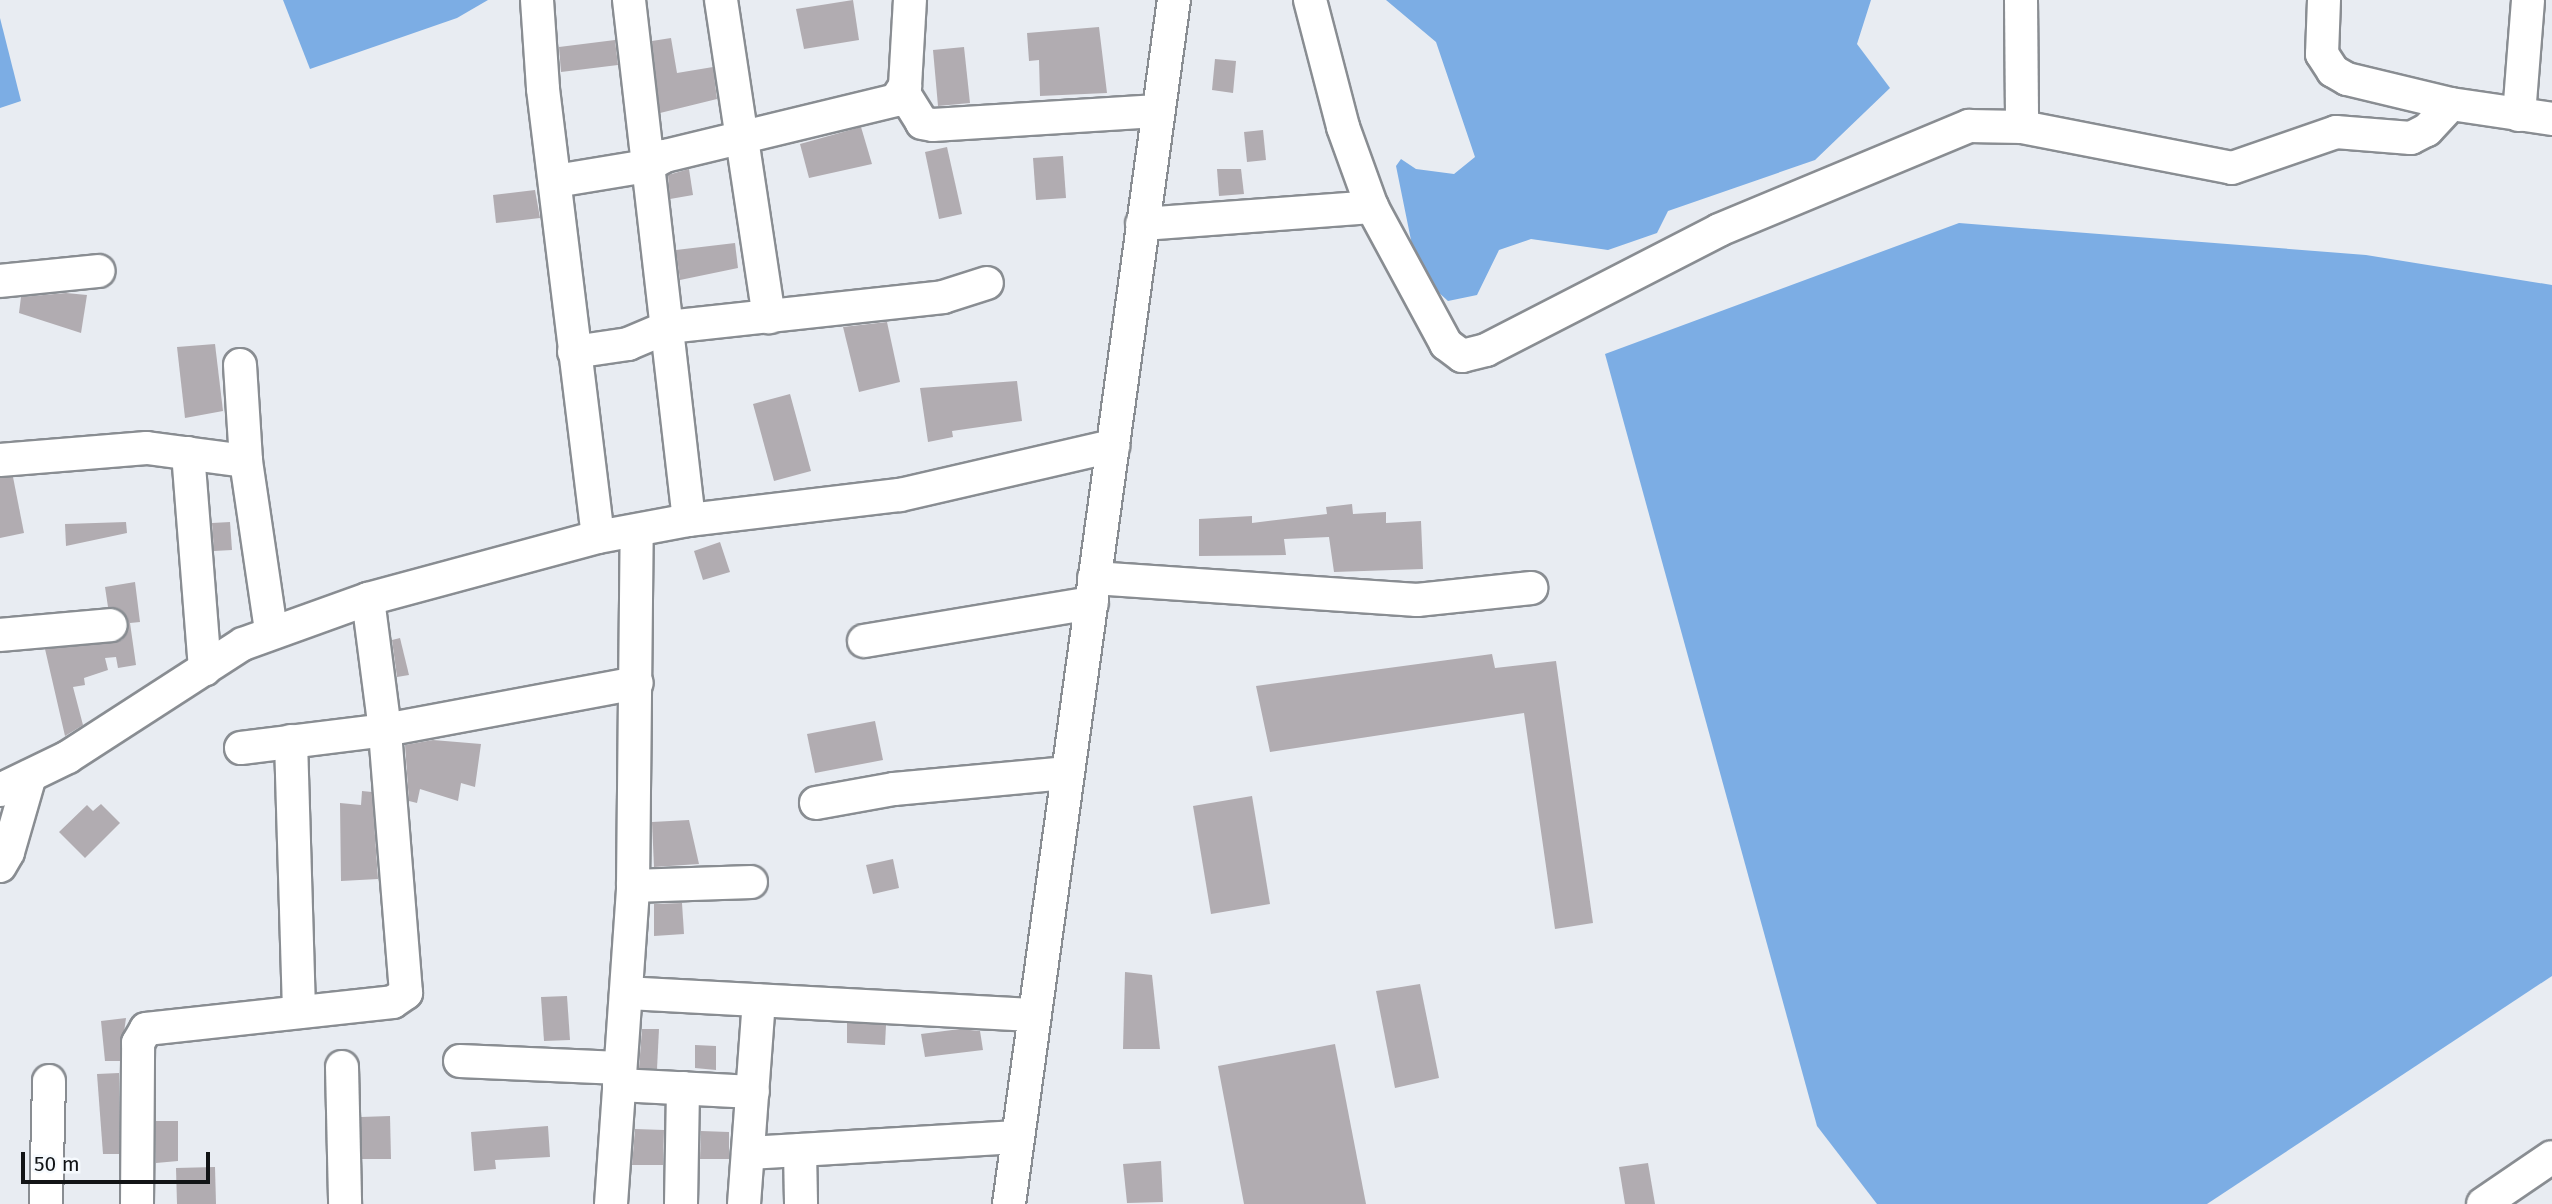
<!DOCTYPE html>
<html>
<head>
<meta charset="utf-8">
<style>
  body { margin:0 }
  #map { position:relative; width:2552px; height:1204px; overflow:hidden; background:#e8ecf2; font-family:"Fira Sans",sans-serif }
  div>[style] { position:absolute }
  .water>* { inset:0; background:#7cade4 }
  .building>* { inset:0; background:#b1acb1 }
  .roads { filter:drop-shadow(2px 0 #898d92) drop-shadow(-2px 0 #898d92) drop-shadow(0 2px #898d92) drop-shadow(0 -2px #898d92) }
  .minor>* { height:32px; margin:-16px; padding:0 16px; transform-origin:16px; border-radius:16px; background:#fff }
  span { translate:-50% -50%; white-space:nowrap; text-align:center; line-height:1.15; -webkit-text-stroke:7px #f6fafe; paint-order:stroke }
  .scale { position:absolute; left:21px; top:1152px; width:189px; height:32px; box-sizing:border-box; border:4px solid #121416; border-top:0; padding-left:9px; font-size:21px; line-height:24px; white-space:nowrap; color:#121416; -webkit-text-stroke:5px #f6fafe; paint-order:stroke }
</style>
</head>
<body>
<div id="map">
  <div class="water">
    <i style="clip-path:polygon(283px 0,488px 0,457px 18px,310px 69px)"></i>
    <i style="clip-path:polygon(1386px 0,1871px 0,1857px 44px,1890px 88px,1815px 160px,1668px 211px,1657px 233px,1608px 250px,1531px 239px,1499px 250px,1477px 295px,1448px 301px,1426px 281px,1413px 250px,1396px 166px,1401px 159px,1416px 169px,1454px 174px,1475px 157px,1436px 42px)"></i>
    <i style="clip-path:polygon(0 18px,21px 101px,0 108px)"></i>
    <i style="clip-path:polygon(1959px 223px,2366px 255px,2552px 285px,2552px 976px,2207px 1204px,1877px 1204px,1817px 1126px,1605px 354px)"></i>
  </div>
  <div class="building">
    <i style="clip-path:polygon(853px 0,859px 40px,804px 49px,796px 9px)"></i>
    <i style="clip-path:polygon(1099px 27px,1107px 93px,1040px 96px,1039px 60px,1029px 61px,1027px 33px)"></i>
    <i style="clip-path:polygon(671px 38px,677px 73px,713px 67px,717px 99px,660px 113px,652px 41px)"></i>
    <i style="clip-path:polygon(615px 40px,618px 65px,561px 72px,559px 47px)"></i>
    <i style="clip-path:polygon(964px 47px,970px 103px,938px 106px,933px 50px)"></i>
    <i style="clip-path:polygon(1215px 59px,1236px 61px,1233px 93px,1212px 90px)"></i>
    <i style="clip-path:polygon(861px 127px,872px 164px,809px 178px,800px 144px)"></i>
    <i style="clip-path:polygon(1263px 130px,1266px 160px,1247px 162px,1244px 132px)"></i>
    <i style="clip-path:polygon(947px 147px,962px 214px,939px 219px,925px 152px)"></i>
    <i style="clip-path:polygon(1063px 156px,1066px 198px,1036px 200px,1033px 158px)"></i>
    <i style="clip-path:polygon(689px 169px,693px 195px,670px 199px,668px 175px)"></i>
    <i style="clip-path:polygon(1217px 169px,1241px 169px,1244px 194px,1219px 196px)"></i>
    <i style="clip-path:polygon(535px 190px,540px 218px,496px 223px,493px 195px)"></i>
    <i style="clip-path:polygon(735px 243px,738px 268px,680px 280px,676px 250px)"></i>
    <i style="clip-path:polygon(66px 293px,87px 295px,81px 333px,19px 313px,21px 297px)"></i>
    <i style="clip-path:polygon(887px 322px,900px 382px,859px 392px,843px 327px)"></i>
    <i style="clip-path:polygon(215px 344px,223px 411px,185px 418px,177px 347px)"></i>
    <i style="clip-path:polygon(1017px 381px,1022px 421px,952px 431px,953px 437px,928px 442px,920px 388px)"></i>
    <i style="clip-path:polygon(790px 394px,811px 471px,774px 481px,753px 404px)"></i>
    <i style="clip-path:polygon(13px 477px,24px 533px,0 538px,0 478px)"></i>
    <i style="clip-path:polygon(1352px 504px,1353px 514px,1386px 512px,1386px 523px,1421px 521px,1423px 569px,1334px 572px,1329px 537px,1284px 539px,1286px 555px,1199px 556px,1199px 519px,1252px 516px,1252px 523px,1327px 514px,1326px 507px)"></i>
    <i style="clip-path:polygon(126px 522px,127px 533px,66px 546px,65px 524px)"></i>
    <i style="clip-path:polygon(230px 522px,232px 550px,214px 551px,212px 523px)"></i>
    <i style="clip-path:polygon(720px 542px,730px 572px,703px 580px,694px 551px)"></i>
    <i style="clip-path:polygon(135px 582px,140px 622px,130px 623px,136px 665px,118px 668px,116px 657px,105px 658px,108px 670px,84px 678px,85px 685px,73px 687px,83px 725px,65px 736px,45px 649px,122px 640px,129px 623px,119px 609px,108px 607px,105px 587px)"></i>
    <i style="clip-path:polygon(400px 638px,409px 675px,397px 677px,392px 640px)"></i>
    <i style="clip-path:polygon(1492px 654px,1495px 668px,1556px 661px,1593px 923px,1555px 929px,1524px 713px,1270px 752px,1256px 686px)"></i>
    <i style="clip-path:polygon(875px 721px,883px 760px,815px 773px,807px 734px)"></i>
    <i style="clip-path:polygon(433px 740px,481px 744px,475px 787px,461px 783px,458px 801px,420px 789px,417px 803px,409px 801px,405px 745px)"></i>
    <i style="clip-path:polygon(362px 791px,372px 792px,378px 879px,341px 881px,340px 803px,361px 805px)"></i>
    <i style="clip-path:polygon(1252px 796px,1270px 904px,1211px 914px,1193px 806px)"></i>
    <i style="clip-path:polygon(101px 804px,120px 823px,85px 858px,59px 832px,87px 805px,93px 811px)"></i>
    <i style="clip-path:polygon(689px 820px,699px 864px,654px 867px,652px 822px)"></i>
    <i style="clip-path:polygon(893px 859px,899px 888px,873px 894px,866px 865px)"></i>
    <i style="clip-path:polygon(682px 903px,684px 934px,654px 936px,654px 904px)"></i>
    <i style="clip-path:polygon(1125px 972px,1152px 975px,1160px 1049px,1123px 1049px)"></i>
    <i style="clip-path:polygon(1420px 984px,1439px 1078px,1395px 1088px,1376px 991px)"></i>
    <i style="clip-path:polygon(567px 996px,570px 1040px,544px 1041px,541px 997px)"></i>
    <i style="clip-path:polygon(126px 1018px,120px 1061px,105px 1061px,101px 1021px)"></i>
    <i style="clip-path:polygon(847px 1023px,886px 1025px,885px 1045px,847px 1043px)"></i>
    <i style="clip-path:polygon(642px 1029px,659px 1029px,657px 1069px,639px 1068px)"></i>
    <i style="clip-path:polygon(960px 1029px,980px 1031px,983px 1050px,925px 1057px,921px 1034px)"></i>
    <i style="clip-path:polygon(1335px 1044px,1366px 1204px,1244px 1204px,1218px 1066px)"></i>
    <i style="clip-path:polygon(695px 1045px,716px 1046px,716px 1070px,695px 1068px)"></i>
    <i style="clip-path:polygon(119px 1073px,119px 1154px,103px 1154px,97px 1074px)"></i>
    <i style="clip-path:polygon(390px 1116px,391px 1159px,362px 1159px,361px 1117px)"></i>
    <i style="clip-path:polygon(156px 1121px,178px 1121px,178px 1161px,156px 1163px)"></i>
    <i style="clip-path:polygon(548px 1126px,550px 1157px,495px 1160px,496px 1169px,474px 1171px,471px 1132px)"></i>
    <i style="clip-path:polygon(635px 1129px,664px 1130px,663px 1165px,632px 1165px)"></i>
    <i style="clip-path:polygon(701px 1131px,729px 1132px,729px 1159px,700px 1159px)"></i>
    <i style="clip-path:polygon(1161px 1161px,1163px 1202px,1127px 1203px,1123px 1164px)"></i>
    <i style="clip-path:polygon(1648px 1163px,1655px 1204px,1625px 1204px,1619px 1167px)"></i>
    <i style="clip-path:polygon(215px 1167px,216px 1204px,177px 1204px,176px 1168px)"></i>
  </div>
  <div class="roads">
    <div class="minor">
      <i style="left:537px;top:0;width:89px;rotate:86.1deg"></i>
      <i style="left:543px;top:89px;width:451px;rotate:83deg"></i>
      <i style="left:629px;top:0;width:523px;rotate:83.42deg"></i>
      <i style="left:721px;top:0;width:321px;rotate:81.4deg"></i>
      <i style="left:1310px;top:0;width:131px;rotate:75.4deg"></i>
      <i style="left:1343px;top:127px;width:85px;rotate:70.1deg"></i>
      <i style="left:1372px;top:207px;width:156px;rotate:61.6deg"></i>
      <i style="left:1446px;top:344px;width:20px;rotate:37deg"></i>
      <i style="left:1462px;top:356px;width:25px;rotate:-14deg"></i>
      <i style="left:1486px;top:350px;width:262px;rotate:-27.2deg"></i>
      <i style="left:1719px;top:230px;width:271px;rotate:-22.6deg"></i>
      <i style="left:1969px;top:126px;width:53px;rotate:1.1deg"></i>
      <i style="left:2022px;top:127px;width:214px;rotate:11deg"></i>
      <i style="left:2232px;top:168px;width:110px;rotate:-19.1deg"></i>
      <i style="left:2336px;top:132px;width:75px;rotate:4.6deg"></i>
      <i style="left:2411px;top:138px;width:18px;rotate:-27deg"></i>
      <i style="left:2427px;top:130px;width:35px;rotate:-47deg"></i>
      <i style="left:2021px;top:0;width:127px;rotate:89.5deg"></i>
      <i style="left:2324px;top:0;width:54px;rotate:92.1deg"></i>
      <i style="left:2322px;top:54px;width:20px;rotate:57deg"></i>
      <i style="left:2333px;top:71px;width:16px;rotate:30deg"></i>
      <i style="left:2347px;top:79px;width:107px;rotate:13.5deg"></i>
      <i style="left:2451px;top:104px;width:102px;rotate:8.4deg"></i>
      <i style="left:903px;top:92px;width:36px;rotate:58deg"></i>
      <i style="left:922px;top:123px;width:11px;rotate:10deg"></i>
      <i style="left:933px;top:125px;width:225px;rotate:-3.6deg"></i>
      <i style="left:2519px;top:115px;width:115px;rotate:-85.5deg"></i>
      <i style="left:556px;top:181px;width:92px;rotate:-9.4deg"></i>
      <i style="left:647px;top:166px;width:21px;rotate:-29deg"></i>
      <i style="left:665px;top:156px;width:238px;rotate:-13.6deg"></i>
      <i style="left:896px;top:100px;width:17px;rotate:-57deg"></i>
      <i style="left:905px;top:86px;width:86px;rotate:-86.7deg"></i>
      <i style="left:1142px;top:224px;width:231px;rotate:-4.2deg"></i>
      <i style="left:0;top:281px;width:99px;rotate:-5.8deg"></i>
      <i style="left:574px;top:352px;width:55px;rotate:-8.4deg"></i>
      <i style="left:628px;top:344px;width:43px;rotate:-23deg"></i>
      <i style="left:668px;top:327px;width:277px;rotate:-6.2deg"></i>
      <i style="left:943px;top:297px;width:46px;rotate:-17.7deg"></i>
      <i style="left:240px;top:365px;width:96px;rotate:86.4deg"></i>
      <i style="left:246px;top:461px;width:172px;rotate:81.6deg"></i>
      <i style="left:188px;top:453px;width:217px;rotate:85.5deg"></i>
      <i style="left:0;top:460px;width:147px;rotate:-4.7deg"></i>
      <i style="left:147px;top:448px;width:100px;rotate:7.5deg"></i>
      <i style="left:1094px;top:578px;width:324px;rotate:3.9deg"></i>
      <i style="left:1417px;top:600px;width:115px;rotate:-6deg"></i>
      <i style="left:0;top:635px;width:111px;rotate:-5.1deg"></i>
      <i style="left:864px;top:641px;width:231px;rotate:-9.5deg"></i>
      <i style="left:291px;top:741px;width:271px;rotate:88.3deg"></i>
      <i style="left:241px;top:748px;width:145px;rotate:-7.1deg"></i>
      <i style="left:385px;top:730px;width:256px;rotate:-10.6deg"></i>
      <i style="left:0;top:790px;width:76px;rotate:-25.9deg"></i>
      <i style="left:68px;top:757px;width:208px;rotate:-32.9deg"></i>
      <i style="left:243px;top:644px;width:133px;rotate:-19.8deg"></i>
      <i style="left:368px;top:599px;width:238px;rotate:-15.1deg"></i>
      <i style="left:598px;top:537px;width:93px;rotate:-10.6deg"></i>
      <i style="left:689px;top:520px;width:212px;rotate:-6.8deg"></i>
      <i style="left:900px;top:495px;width:219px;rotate:-13deg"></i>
      <i style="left:816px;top:803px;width:79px;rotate:-10.2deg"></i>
      <i style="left:894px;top:789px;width:172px;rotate:-5.3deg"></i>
      <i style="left:0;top:866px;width:16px;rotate:-60deg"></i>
      <i style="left:8px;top:852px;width:79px;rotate:-73.9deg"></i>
      <i style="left:633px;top:886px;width:118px;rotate:-1.9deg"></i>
      <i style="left:626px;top:993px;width:409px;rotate:3.1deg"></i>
      <i style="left:460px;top:1061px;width:160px;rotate:2.5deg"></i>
      <i style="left:342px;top:1067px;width:137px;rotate:88.7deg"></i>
      <i style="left:619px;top:1085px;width:134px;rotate:3deg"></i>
      <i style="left:800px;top:1150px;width:54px;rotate:88.9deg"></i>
      <i style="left:748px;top:1153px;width:270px;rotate:-3.4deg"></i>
      <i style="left:46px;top:1204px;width:123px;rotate:-88.6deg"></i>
      <i style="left:137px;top:1204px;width:161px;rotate:-89.6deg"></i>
      <i style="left:138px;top:1043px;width:16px;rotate:-60deg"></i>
      <i style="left:146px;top:1029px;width:248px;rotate:-6.2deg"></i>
      <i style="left:393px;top:1002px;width:16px;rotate:-35deg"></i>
      <i style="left:406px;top:993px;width:264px;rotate:-94.6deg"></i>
      <i style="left:385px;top:730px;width:132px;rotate:-97.4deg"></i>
      <i style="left:611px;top:1204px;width:319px;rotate:-86deg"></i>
      <i style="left:633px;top:886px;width:355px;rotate:-89.4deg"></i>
      <i style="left:681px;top:1204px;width:116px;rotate:-89deg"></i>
      <i style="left:744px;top:1204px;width:204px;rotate:-85.8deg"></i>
      <i style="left:1009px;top:1204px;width:1215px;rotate:-82.2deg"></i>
      <i style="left:2483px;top:1204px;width:83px;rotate:-34.3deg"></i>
    </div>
  </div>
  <div class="scale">50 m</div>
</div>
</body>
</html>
